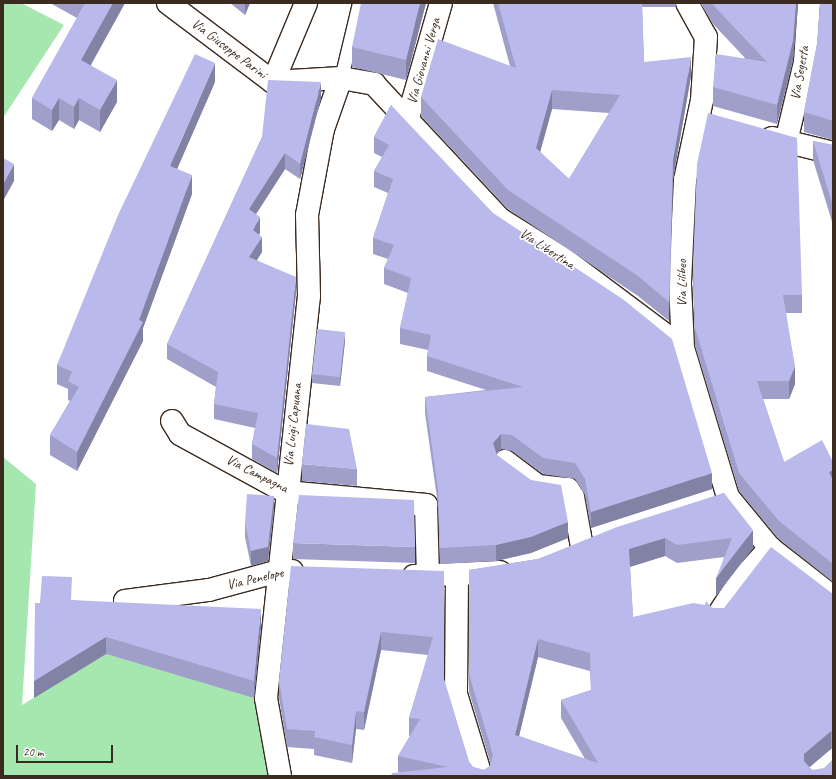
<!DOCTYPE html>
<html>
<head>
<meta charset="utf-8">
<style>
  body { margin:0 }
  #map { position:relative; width:836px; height:779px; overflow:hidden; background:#fff; font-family:Caveat,sans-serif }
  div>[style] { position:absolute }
  .green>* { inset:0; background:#a6e7b0 }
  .roads { filter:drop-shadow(1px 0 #3b2a1e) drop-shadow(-1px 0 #3b2a1e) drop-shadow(0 1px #3b2a1e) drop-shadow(0 -1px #3b2a1e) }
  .service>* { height:13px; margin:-6.5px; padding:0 6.5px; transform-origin:6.5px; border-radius:6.5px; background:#fff }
  .minor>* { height:22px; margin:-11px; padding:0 11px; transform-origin:11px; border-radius:11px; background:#fff }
  .wall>* { inset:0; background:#9f9fca }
  .shaded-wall>* { inset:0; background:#8282a4 }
  .building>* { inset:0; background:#b9b9eb }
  span { translate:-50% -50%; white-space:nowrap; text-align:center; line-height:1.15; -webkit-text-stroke:3.5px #fff; paint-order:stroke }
  .street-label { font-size:14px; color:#3b2a1e }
  .frame { position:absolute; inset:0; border:4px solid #3b2a1e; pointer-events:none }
  .scale { position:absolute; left:16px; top:745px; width:97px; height:18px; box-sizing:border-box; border:2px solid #3b2a1e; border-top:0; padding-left:5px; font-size:12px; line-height:14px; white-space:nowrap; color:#3b2a1e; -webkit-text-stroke:3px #fff; paint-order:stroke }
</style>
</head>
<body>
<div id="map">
  <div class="green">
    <i style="clip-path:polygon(3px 3px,21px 3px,64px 25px,3px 118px)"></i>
    <i style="clip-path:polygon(3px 457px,36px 484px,22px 705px,106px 654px,259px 699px,272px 776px,3px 776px)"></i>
  </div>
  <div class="roads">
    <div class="service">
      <i style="left:341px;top:78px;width:77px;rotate:-76.5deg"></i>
    </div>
    <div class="minor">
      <i style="left:168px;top:3px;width:131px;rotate:37deg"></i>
      <i style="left:273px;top:82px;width:68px;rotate:-3.4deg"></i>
      <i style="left:341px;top:78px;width:34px;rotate:10deg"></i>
      <i style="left:374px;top:84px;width:185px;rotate:47deg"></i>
      <i style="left:500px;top:219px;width:75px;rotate:32deg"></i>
      <i style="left:564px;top:259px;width:134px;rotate:36.8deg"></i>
      <i style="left:687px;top:3px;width:39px;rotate:61deg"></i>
      <i style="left:706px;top:37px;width:63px;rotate:93.6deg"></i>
      <i style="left:702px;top:100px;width:82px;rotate:102deg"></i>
      <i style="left:685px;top:180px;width:104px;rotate:92.8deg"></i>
      <i style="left:680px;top:284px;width:64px;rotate:87.3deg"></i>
      <i style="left:683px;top:348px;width:156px;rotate:73.2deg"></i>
      <i style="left:728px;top:497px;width:66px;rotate:50.5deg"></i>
      <i style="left:770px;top:548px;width:80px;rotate:37.9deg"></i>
      <i style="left:273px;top:82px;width:86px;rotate:-67.3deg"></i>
      <i style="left:408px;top:118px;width:120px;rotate:-74deg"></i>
      <i style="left:772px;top:138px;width:63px;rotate:13.8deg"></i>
      <i style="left:786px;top:142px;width:82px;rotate:-76.6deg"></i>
      <i style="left:805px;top:62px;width:59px;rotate:-86.1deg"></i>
      <i style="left:172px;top:421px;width:15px;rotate:58deg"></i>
      <i style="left:180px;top:434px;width:121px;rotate:28.7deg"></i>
      <i style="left:286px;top:492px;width:141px;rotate:5.3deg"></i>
      <i style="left:426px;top:505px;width:72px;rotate:88.4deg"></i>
      <i style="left:505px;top:461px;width:41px;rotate:37.1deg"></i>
      <i style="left:538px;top:486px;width:30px;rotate:6deg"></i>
      <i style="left:568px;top:489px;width:9px;rotate:58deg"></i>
      <i style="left:573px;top:497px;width:51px;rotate:79.8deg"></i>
      <i style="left:414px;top:576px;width:86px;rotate:-2.7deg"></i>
      <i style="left:457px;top:577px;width:117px;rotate:90.5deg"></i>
      <i style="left:456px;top:694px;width:86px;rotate:73deg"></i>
      <i style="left:125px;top:601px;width:85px;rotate:-7.5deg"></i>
      <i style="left:209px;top:590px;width:73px;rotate:-15.2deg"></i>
      <i style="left:279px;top:571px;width:13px"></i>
      <i style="left:718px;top:615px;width:40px;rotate:-57.1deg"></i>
      <i style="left:740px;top:581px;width:45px;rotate:-47.7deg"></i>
      <i style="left:280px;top:776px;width:79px;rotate:-100.2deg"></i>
      <i style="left:266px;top:698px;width:404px;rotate:-83.9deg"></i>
      <i style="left:309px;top:296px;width:81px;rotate:-91.4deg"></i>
      <i style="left:307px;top:215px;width:87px;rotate:-79.5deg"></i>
      <i style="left:323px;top:129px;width:54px;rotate:-70.6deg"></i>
    </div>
  </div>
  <div class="wall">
    <i style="clip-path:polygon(50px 3px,125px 3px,91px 65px,117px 102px,100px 132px,79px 120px,74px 129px,59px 120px,52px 131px,32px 119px,32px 98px,77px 18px)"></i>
    <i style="clip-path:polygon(230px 3px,250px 3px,245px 15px)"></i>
    <i style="clip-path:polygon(426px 3px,406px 80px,352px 67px,352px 47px)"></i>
    <i style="clip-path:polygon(evenodd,493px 3px,677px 3px,675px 7px,642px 7px,644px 62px,691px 76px,673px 179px,669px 321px,638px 296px,508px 209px,421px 116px,421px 97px,510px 66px,493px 3px,552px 109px,609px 113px,569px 179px,540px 152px,552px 109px)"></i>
    <i style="clip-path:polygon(700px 3px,798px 3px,793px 60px,777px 124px,713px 106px,713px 87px,745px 58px,714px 25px)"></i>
    <i style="clip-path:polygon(833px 3px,833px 140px,804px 132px,804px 112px,817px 44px)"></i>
    <i style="clip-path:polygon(215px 82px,177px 169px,192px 194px,143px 328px,143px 341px,77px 471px,50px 455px,50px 435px,70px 401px,68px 400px,68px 389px,57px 384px,57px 365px)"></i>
    <i style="clip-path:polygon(321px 98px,300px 179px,285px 169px,256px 214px,260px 233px,259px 235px,262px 252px,257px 260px,296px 292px,277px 473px,252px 459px,252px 444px,255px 428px,214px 419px,214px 404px,216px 387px,167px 359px,167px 344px,262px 137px)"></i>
    <i style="clip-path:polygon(391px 105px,712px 489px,591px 528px,585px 495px,575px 479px,543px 474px,512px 451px,501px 449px,497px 454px,497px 455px,568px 538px,531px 553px,496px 561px,440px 564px,438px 505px,425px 413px,425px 397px,486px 390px,427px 371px,427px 356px,428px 350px,400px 344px,400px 328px,408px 293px,384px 284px,384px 268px,388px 259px,373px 254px,373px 238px,388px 193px,374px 187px,374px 171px,382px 157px,374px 153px,374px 137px)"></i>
    <i style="clip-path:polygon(813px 141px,833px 145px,833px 225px,813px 160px)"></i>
    <i style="clip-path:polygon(693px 266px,802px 295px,802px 313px,786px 313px,795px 384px,789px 399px,763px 399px,784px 462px,833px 462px,833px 582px,779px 539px,739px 491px,695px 346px,693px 284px)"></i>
    <i style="clip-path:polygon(345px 341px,340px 386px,312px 383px,312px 374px)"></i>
    <i style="clip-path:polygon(302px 464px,357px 469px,357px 486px,302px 481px)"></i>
    <i style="clip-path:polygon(evenodd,724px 493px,753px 548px,716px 596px,724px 557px,677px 563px,665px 556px,630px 567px,633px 617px,712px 608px,724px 608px,833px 594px,833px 749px,831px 749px,809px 767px,812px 770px,833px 776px,398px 772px,398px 756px,410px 736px,409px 736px,409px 718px,428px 655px,381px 650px,364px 730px,356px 729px,352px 763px,314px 755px,314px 749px,287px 747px,279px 698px,279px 680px,444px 571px,444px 680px,469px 762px,473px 767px,484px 770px,490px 766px,491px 765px,469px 692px,469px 570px,538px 559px,724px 493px,538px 657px,590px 671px,591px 690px,561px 700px,561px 718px,585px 759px,519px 736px,538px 657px)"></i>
    <i style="clip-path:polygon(274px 510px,268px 561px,251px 566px,245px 537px,245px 523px)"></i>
    <i style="clip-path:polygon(293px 543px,415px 547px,415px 563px,293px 559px)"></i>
    <i style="clip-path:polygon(72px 600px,261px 627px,254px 698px,106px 654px,34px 698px,40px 603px)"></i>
  </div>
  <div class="shaded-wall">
    <i style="clip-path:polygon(113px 3px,125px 3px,81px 82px,81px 60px)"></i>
    <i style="clip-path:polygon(245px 3px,250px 3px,245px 15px)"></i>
    <i style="clip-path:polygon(420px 3px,426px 3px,406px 80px,406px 60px)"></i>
    <i style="clip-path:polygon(796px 3px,798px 3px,793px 60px,777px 124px,777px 105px)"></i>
    <i style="clip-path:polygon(691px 57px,691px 76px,673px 179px,669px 321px,673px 160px)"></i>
    <i style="clip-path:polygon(215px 63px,215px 82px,170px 185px,170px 166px)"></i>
    <i style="clip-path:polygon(117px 80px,117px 102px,100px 132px,100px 110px)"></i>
    <i style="clip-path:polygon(321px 82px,321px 98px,300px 179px,300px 164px)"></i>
    <i style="clip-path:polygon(552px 90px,552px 109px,536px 167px,536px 148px)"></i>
    <i style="clip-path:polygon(59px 98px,59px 120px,52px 131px,52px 110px)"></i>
    <i style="clip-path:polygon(79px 98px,79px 120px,74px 129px,74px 107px)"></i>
    <i style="clip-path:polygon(285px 153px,285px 169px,249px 225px,249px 209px)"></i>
    <i style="clip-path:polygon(14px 164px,14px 181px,3px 201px,3px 184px)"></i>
    <i style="clip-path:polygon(192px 175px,192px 194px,143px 328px,143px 341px,77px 471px,77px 452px,139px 320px)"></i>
    <i style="clip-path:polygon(260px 217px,260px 233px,253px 245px,253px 230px)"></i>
    <i style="clip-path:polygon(262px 237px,262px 252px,249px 272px,249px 257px)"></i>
    <i style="clip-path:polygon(296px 277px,296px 292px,277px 473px,277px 458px)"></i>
    <i style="clip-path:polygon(345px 332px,345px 341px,340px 386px,340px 377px)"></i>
    <i style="clip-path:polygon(795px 366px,795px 384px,789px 399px,789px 381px)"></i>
    <i style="clip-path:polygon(501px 434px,501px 449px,493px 459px,493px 443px)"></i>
    <i style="clip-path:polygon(833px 470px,833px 488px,829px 472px)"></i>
    <i style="clip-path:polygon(712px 473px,712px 489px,591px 528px,591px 512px)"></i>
    <i style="clip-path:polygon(274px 496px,274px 510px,268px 561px,251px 566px,251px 551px)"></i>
    <i style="clip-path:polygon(568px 522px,568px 538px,531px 553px,496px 561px,496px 545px)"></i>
    <i style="clip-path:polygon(753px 530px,753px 548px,716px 596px,716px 578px)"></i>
    <i style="clip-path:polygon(665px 538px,665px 556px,629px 567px,629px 549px)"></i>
    <i style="clip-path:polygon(261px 609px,261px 627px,254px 698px,254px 681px)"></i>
    <i style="clip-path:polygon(381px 632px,381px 650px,364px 730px,364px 712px)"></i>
    <i style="clip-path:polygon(106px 637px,106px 654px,34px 698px,34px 681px)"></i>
    <i style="clip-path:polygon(538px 639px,538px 657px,515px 753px,515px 735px)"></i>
    <i style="clip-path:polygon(356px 711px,356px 729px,352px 763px,352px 745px)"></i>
    <i style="clip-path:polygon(831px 731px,831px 749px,804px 772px,804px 754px)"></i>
  </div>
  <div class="building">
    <i style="clip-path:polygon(85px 3px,113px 3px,81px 60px,117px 80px,100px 110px,79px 98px,74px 107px,59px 98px,52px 110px,32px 98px)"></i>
    <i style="clip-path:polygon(361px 3px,420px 3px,406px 60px,352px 47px)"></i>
    <i style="clip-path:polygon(evenodd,498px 3px,642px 3px,644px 62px,691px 57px,673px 160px,669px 302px,638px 276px,508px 190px,421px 97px,438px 39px,516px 68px,498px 3px,552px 90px,620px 95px,569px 179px,536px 148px,552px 90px)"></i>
    <i style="clip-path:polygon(712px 3px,796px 3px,793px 41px,777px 105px,713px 87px,716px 54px,767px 62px,714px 6px)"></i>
    <i style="clip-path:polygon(820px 3px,833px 3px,833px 121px,804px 112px,817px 44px)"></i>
    <i style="clip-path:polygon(195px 54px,215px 63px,170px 166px,192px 175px,139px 320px,143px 322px,77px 452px,50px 435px,79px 387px,68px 381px,72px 372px,57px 365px,118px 215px)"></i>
    <i style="clip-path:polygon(268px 80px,321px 82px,300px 164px,285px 153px,249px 209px,260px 217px,253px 230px,262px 237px,249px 257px,296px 277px,277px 458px,252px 444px,258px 413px,214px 404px,218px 372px,167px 344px,262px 137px)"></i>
    <i style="clip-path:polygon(391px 105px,493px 213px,624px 300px,672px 339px,712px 473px,591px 512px,585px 479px,575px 463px,543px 458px,512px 435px,501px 434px,493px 443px,497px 455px,531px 480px,561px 485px,568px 522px,531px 537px,496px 545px,440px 548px,438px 489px,425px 397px,523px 387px,427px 356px,431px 335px,400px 328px,411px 278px,384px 268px,394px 245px,373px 238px,393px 179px,374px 171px,389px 145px,374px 137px)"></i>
    <i style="clip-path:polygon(708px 113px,797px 138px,802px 295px,783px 295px,795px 366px,789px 381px,757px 381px,784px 462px,822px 440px,833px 462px,833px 470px,829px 472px,833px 480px,833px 564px,779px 521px,739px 473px,695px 328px,693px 266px,697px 164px)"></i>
    <i style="clip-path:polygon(813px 141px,833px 145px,833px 206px)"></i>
    <i style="clip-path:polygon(3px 158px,14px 164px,3px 184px)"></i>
    <i style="clip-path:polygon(317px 329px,345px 332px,340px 377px,312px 374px)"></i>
    <i style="clip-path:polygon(306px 424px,349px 429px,357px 469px,302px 464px)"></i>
    <i style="clip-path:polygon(evenodd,724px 493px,753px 530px,716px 578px,732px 538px,677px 545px,665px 538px,629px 549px,633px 617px,693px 603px,705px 605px,706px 601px,712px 608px,724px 608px,771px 547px,833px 594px,833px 731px,831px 731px,804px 754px,804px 761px,812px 770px,824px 768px,833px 759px,833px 776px,391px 776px,392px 773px,448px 767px,398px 756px,420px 719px,409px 718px,433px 637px,381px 632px,364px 712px,356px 711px,352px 745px,314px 737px,315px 731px,287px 729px,279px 680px,291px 566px,444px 571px,444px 679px,469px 762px,473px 767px,484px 770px,490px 766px,493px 755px,469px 674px,469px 570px,538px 559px,617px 527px,724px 493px,538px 639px,590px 653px,591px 690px,561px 700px,598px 763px,515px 735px,538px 639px)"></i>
    <i style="clip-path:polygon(247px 494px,274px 496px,268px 547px,251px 551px,245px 523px)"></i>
    <i style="clip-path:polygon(299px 495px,414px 500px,415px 547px,293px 543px)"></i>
    <i style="clip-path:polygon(42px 576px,72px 577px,71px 600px,261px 609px,254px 681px,106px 637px,34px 681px,35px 603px,40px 603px)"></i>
  </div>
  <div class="street-label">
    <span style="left:229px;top:49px;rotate:37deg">Via Giuseppe Parini</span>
    <span style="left:424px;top:61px;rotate:-74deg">Via Giovanni Verga</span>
    <span style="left:800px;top:73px;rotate:-80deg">Via Segesta</span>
    <span style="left:547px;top:249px;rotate:33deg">Via Libertina</span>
    <span style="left:682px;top:283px;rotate:-90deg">Via Lilibeo</span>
    <span style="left:293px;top:425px;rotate:-84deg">Via Luigi Capuana</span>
    <span style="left:257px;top:474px;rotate:27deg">Via Campagna</span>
    <span style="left:255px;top:579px;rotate:-13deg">Via Penelope</span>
  </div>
  <div class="frame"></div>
  <div class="scale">20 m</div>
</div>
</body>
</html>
